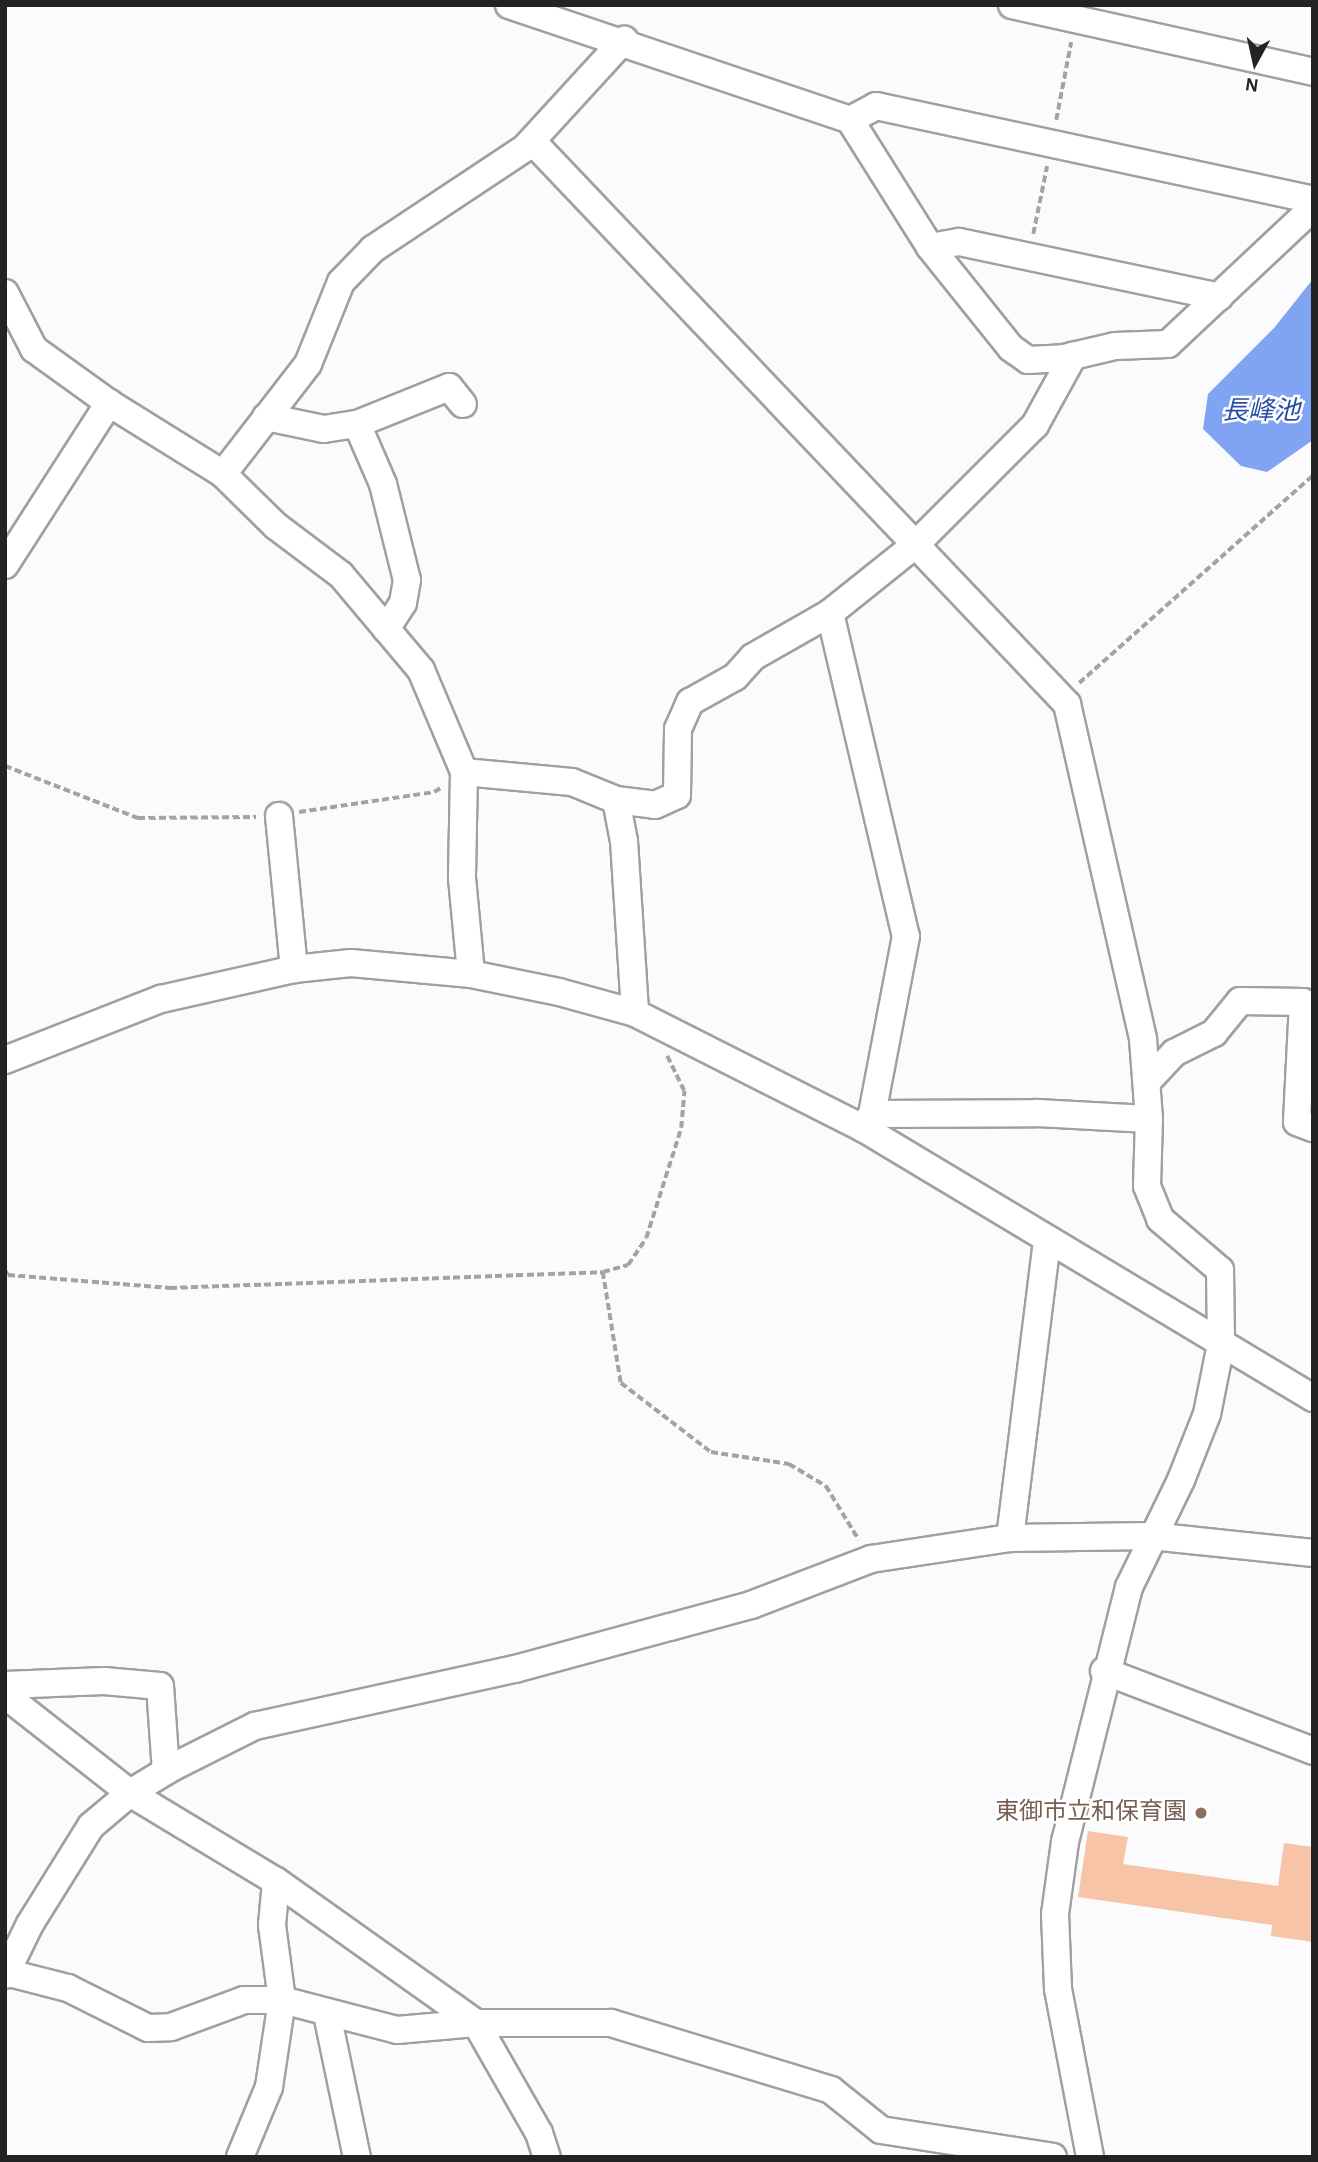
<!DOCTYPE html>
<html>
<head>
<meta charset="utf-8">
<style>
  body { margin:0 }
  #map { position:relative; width:1318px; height:2162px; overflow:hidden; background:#fbfbfe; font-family:"Alegreya Sans","Noto Sans JP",sans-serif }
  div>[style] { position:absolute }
  .water>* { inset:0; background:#80a4f1 }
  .building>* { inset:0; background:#f8c4a7 }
  .path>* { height:3.5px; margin-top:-1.75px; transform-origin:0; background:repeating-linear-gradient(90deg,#a3a3a6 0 7px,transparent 0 10.5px) }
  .roads { filter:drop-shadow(2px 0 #a0a0a3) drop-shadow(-2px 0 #a0a0a3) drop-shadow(0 2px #a0a0a3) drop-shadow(0 -2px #a0a0a3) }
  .minor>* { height:26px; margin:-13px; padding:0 13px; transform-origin:13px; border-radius:13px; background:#fff }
  .dots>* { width:19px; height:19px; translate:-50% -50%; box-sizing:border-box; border:4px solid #fff; border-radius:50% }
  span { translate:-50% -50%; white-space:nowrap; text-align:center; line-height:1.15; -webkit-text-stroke:5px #fff; paint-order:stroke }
  .education-label { font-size:24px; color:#785e54 }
  .right { translate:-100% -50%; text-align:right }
  .water-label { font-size:26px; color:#284da5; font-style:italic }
  .frame { position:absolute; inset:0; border:7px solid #232324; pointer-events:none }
  .north { position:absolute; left:1220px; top:28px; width:70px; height:70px; -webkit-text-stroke:5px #fff; paint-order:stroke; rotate:188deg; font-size:19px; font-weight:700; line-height:28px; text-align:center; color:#232324 }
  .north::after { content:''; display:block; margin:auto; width:24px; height:32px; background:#232324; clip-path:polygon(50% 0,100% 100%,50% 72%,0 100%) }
</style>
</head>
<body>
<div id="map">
  <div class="water">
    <i style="clip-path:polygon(1313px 279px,1313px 440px,1267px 472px,1241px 466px,1203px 429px,1208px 394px,1274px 328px)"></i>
  </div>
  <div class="building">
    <i style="clip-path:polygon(1088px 1831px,1128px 1837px,1123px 1864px,1278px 1886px,1284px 1843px,1313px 1847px,1313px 1942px,1271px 1936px,1272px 1925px,1078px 1897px)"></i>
  </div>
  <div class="path">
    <i style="left:1056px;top:120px;width:79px;rotate:-79.1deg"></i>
    <i style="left:1033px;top:234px;width:69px;rotate:-78.4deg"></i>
    <i style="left:1079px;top:683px;width:313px;rotate:-41.6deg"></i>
    <i style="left:5px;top:766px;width:143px;rotate:21.4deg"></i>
    <i style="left:138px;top:818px;width:118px;rotate:-0.5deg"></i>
    <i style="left:299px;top:812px;width:136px;rotate:-8.4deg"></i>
    <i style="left:434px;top:792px;width:9px;rotate:-32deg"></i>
    <i style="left:5px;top:1270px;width:6px;rotate:59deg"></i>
    <i style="left:8px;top:1275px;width:163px;rotate:4.6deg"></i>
    <i style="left:170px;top:1288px;width:433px;rotate:-2.1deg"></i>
    <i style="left:603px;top:1272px;width:112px;rotate:80.8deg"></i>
    <i style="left:621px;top:1383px;width:113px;rotate:37.5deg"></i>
    <i style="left:711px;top:1452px;width:79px;rotate:8.7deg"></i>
    <i style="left:789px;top:1464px;width:43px;rotate:30.7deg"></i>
    <i style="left:826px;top:1486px;width:63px;rotate:58.6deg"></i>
    <i style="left:603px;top:1272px;width:26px;rotate:-16deg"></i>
    <i style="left:628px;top:1265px;width:32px;rotate:-56deg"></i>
    <i style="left:646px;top:1238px;width:115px;rotate:-72.3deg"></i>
    <i style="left:681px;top:1128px;width:37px;rotate:-85deg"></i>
    <i style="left:684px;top:1091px;width:39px;rotate:-116deg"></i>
  </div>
  <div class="roads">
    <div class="minor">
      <i style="left:509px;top:5px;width:360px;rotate:18.6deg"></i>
      <i style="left:850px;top:120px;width:150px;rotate:57.8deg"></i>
      <i style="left:930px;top:247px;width:129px;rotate:51.3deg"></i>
      <i style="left:1011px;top:348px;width:21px;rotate:35deg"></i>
      <i style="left:1028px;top:360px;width:36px;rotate:-3deg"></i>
      <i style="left:1064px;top:358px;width:52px;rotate:-13.2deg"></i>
      <i style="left:1115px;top:346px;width:53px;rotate:-2.2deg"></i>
      <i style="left:1168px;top:344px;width:199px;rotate:-43.2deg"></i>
      <i style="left:1012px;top:5px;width:308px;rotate:12.5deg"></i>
      <i style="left:850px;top:120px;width:30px;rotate:-28deg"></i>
      <i style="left:876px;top:106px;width:447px;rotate:12.1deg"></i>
      <i style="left:532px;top:141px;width:777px;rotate:46.46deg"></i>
      <i style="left:1067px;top:704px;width:344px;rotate:77.2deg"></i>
      <i style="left:1143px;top:1039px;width:80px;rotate:85.7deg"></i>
      <i style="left:1149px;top:1119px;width:67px;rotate:91.7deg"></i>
      <i style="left:1147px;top:1186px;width:35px;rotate:68deg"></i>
      <i style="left:1160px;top:1219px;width:79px;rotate:40.4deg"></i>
      <i style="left:1220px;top:1270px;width:74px;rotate:89.2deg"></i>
      <i style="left:1221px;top:1344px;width:71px;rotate:101.3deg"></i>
      <i style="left:1207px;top:1414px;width:71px;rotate:111.5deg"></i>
      <i style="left:1181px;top:1480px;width:119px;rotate:115.9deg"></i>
      <i style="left:1129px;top:1587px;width:263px;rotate:104.1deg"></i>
      <i style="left:1065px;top:1842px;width:73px;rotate:97.9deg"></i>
      <i style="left:1055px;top:1914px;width:75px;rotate:87.7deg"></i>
      <i style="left:1058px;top:1989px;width:171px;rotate:79.2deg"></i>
      <i style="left:930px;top:247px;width:29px;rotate:-10deg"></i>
      <i style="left:959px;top:242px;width:266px;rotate:11.9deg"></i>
      <i style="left:5px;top:293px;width:63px;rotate:62.6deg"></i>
      <i style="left:34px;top:349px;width:92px;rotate:35.8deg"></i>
      <i style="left:109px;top:403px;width:134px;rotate:31.9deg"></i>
      <i style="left:223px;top:474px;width:74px;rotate:44.5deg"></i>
      <i style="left:276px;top:526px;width:81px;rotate:37deg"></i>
      <i style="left:341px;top:575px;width:124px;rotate:49.9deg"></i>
      <i style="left:421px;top:670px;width:111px;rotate:67.1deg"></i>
      <i style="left:464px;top:772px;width:106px;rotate:91.1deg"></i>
      <i style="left:462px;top:878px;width:96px;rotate:84.6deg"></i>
      <i style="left:266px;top:417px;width:59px;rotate:11.7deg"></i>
      <i style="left:324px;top:429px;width:33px;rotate:-9deg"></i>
      <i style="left:357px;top:424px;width:99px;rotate:-21.9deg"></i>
      <i style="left:449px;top:387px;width:22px;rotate:51deg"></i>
      <i style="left:357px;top:424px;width:65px;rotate:66.6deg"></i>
      <i style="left:383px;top:484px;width:99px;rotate:76deg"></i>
      <i style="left:407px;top:580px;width:23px;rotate:100deg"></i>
      <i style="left:403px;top:603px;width:31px;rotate:123deg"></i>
      <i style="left:223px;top:474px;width:139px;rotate:-52.3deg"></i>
      <i style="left:308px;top:364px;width:88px;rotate:-68.1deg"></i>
      <i style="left:341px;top:282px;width:46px;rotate:-45.9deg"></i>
      <i style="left:373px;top:249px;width:182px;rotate:-33.6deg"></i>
      <i style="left:525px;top:148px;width:147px;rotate:-47.5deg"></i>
      <i style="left:5px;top:565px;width:193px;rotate:-57.3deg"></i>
      <i style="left:830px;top:613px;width:332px;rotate:76.8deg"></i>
      <i style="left:906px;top:936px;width:181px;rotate:100.8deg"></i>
      <i style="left:872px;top:1114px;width:17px;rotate:123deg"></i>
      <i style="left:464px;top:772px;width:108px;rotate:5.3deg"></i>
      <i style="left:572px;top:782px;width:48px;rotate:22.2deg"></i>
      <i style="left:616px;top:800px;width:39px;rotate:7deg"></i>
      <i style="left:655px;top:805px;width:24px;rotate:-24deg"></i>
      <i style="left:677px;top:795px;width:66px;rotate:-89.1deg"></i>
      <i style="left:678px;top:729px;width:30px;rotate:-66deg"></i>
      <i style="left:690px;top:702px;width:51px;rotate:-29.1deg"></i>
      <i style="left:735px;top:677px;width:27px;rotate:-48deg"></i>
      <i style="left:753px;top:657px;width:89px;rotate:-29.7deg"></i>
      <i style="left:830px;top:613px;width:109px;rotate:-38.7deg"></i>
      <i style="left:915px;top:545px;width:170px;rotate:-45deg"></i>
      <i style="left:1035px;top:425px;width:79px;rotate:-61.2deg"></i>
      <i style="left:616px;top:800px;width:42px;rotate:79deg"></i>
      <i style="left:624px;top:841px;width:172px;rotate:86.3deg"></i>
      <i style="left:279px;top:816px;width:154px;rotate:84.4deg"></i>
      <i style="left:5px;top:1060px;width:168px;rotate:-21.4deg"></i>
      <i style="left:161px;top:999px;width:136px;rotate:-12.7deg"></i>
      <i style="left:294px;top:969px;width:57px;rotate:-6deg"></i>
      <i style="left:351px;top:963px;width:121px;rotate:5.2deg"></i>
      <i style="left:471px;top:974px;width:90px;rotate:11.6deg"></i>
      <i style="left:559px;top:992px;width:79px;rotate:15.4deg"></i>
      <i style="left:635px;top:1013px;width:255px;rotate:26.8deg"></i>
      <i style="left:863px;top:1128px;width:525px;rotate:30.96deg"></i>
      <i style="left:1147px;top:1082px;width:40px;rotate:-47deg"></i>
      <i style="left:1174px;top:1053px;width:45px;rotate:-26.6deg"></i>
      <i style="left:1214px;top:1033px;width:41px;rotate:-50.9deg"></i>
      <i style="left:1240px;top:1001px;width:63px;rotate:0.9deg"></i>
      <i style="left:1303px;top:1002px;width:120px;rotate:92.9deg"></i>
      <i style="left:1297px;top:1122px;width:17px;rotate:21deg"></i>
      <i style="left:872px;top:1114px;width:165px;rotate:-0.3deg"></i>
      <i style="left:1037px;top:1113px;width:112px;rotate:3.1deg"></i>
      <i style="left:1010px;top:1538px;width:301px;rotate:-82.9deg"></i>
      <i style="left:1104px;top:1671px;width:224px;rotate:20.9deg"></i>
      <i style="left:5px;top:1685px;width:99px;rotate:-2.3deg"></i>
      <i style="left:104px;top:1681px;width:56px;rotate:5.1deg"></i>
      <i style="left:160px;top:1686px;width:85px;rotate:86deg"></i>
      <i style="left:5px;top:1695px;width:159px;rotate:38.1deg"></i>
      <i style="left:130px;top:1793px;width:170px;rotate:31.1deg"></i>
      <i style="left:276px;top:1881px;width:245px;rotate:35.4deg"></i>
      <i style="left:476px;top:2023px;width:127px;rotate:60.2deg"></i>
      <i style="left:539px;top:2133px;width:25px;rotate:72deg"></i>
      <i style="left:9px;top:1973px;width:61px;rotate:14.3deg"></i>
      <i style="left:68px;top:1988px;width:89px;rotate:26.6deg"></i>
      <i style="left:148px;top:2028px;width:23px;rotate:-2deg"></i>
      <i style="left:171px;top:2027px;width:78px;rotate:-20.3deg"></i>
      <i style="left:244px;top:2000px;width:38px"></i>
      <i style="left:282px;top:2000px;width:119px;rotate:14.6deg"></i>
      <i style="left:397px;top:2030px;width:79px;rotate:-5.1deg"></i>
      <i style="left:476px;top:2023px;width:135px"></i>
      <i style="left:611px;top:2023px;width:230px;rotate:16.9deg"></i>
      <i style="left:831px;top:2090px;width:64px;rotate:38.7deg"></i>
      <i style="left:881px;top:2130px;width:174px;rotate:8.9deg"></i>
      <i style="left:5px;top:1975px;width:57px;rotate:-63.9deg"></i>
      <i style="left:30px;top:1924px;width:115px;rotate:-58.1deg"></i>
      <i style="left:91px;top:1826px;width:51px;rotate:-40.2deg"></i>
      <i style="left:130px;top:1793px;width:50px;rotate:-31.2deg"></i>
      <i style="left:173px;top:1767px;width:92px;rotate:-26.6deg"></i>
      <i style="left:255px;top:1726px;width:266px;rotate:-12.4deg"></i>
      <i style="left:515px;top:1669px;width:161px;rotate:-15.2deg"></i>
      <i style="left:670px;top:1627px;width:84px;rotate:-15.2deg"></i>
      <i style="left:751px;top:1605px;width:129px;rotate:-21deg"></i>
      <i style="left:871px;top:1559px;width:141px;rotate:-8.6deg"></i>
      <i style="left:1010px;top:1538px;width:141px;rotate:-0.8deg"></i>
      <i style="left:1151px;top:1536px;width:163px;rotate:6deg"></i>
      <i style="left:327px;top:2014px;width:146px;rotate:78.2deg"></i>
      <i style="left:240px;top:2157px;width:76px;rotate:-67.5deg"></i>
      <i style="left:269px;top:2087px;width:88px;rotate:-81.5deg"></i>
      <i style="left:282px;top:2000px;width:76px;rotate:-97.6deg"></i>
      <i style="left:272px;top:1925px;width:44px;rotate:-84.8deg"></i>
    </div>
  </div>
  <div class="dots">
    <i style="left:1201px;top:1813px;background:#8d6e63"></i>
  </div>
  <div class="education-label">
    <span class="right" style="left:1187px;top:1813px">東御市立和保育園</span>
  </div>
  <div class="water-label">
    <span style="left:1261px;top:412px">長峰池</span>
  </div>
  <div class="frame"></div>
  <div class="north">N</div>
</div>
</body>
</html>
